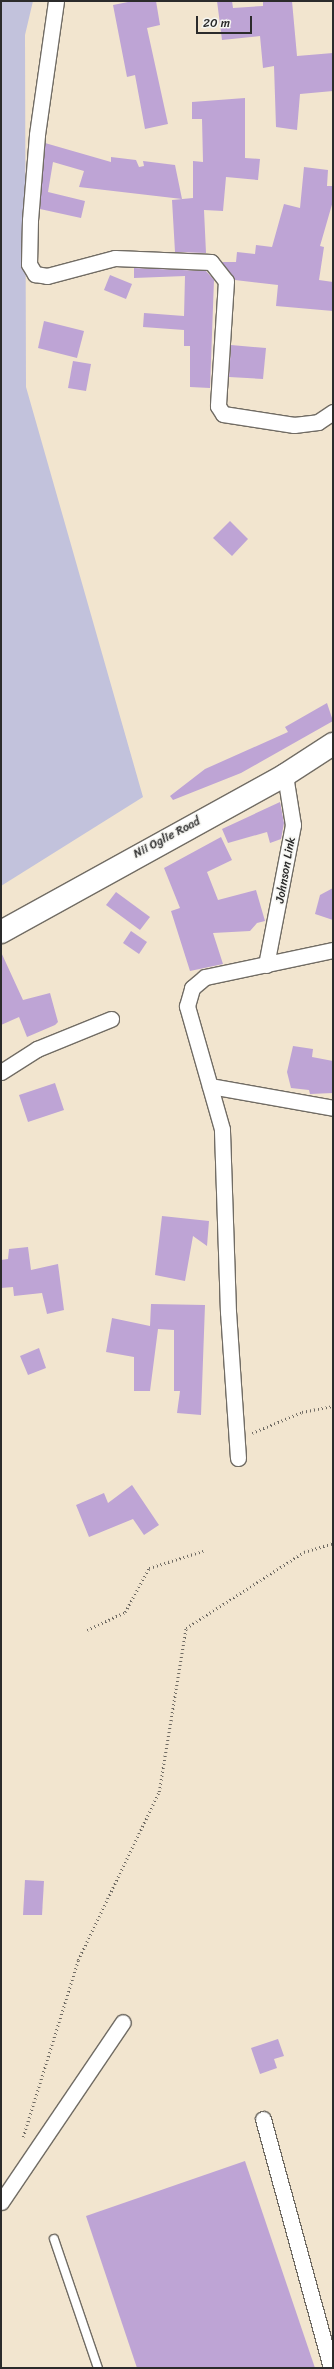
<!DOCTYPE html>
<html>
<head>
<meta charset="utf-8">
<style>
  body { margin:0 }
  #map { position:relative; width:334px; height:2369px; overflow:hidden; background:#f2e5cf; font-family:Sriracha,sans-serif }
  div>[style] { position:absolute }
  .industrial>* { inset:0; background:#c2c2dc }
  .building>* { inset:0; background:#bea4d5 }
  .path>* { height:2.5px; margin-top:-1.25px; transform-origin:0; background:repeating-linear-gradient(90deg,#716c64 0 1px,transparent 0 4px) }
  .roads { filter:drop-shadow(1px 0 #716c64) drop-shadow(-1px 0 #716c64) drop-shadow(0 1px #716c64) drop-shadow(0 -1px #716c64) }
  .lane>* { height:8px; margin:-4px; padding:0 4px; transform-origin:4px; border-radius:4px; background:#fff }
  .street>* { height:15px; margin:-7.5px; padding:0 7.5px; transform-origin:7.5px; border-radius:7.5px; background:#fff }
  .secondary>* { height:22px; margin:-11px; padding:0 11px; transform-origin:11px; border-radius:11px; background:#fff }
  span { translate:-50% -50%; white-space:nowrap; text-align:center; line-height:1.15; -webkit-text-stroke:3.5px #f6f6f2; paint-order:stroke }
  .street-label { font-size:12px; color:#2b2b2b }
  .frame { position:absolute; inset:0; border:2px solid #2b2b2b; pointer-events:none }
  .scale { position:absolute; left:196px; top:16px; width:56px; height:18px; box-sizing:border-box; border:2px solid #2b2b2b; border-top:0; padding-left:5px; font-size:12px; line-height:14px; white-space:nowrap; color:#2b2b2b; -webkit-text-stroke:3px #f6f6f2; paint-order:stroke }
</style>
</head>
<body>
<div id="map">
  <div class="industrial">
    <i style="clip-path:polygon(1px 1px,33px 1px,25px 35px,26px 387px,143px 797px,1px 886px)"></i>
  </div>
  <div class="building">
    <i style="clip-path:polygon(133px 1px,156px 1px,160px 25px,147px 28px,168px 124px,145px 129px,135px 75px,127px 77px,113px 5px)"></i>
    <i style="clip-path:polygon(217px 1px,232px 1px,233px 8px,263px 6px,263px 1px,292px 1px,297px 56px,333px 53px,333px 91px,300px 94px,297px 130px,276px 127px,274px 66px,263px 68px,260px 36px,222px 40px)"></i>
    <i style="clip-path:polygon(245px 98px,245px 158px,260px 159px,258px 180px,226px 177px,223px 211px,204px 210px,206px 253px,175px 252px,172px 200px,193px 198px,193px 161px,203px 162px,202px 119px,192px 119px,192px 102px)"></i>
    <i style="clip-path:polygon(45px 143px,111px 162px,111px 157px,136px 160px,139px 167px,144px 166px,143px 161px,175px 165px,182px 199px,79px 187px,84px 171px,53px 162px,48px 192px,85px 201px,81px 218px,40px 209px)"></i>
    <i style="clip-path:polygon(304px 167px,328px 170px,327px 186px,333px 186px,333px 201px,320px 246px,324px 247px,319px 280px,333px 282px,333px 311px,276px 306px,278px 285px,235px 280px,222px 262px,236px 262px,237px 252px,255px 254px,256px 245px,272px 247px,284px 204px,300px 208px)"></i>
    <i style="clip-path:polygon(134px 268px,206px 271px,214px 280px,210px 388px,190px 387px,190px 346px,184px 346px,184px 330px,143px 327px,144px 313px,184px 316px,185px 276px,134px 278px)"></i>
    <i style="clip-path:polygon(110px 275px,132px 284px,126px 299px,104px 290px)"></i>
    <i style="clip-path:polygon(44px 321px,84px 331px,77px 358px,38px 348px)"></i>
    <i style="clip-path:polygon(231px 345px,266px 348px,263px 379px,229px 377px)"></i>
    <i style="clip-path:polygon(73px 361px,91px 364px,86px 391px,68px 388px)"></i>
    <i style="clip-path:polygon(230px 521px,248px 539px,232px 556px,213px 538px)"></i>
    <i style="clip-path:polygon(327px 703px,333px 721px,241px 773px,173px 800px,170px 796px,205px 769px,288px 732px,285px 727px)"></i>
    <i style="clip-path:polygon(280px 802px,284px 823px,281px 839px,270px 843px,267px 832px,228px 843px,222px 829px)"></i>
    <i style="clip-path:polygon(221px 837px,232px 860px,207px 872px,218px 900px,256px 890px,265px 921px,257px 923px,250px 931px,213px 933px,223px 964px,190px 971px,171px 911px,180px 908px,164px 868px)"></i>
    <i style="clip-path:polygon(333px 888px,333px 920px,315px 914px,320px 895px)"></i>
    <i style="clip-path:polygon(116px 892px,150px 917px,140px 930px,106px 905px)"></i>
    <i style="clip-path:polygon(131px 931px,147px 942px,139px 954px,123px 943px)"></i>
    <i style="clip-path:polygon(1px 952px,23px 1000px,50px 993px,58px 1022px,55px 1025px,27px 1037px,19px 1017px,1px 1025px)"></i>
    <i style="clip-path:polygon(293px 1046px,313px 1049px,312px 1057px,333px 1061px,333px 1093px,310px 1094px,309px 1090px,291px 1088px,287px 1072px)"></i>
    <i style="clip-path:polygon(55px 1083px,64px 1110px,28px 1122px,19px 1095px)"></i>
    <i style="clip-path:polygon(162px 1216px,209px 1221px,207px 1246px,193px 1236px,185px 1281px,155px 1275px)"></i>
    <i style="clip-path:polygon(28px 1247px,31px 1270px,58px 1264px,64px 1310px,47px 1314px,42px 1293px,14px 1296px,13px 1287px,1px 1288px,1px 1260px,8px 1259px,9px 1249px)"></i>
    <i style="clip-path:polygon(151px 1304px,205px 1305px,201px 1415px,177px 1413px,180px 1391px,174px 1391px,174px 1330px,158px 1329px,150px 1391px,134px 1391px,134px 1357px,106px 1352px,112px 1318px,150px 1326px)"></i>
    <i style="clip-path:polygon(39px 1348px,46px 1368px,28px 1375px,20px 1356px)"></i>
    <i style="clip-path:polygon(132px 1485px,159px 1525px,144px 1535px,133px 1519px,89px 1537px,76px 1505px,104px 1493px,108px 1503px)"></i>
    <i style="clip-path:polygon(25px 1880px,44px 1881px,42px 1915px,23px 1915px)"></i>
    <i style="clip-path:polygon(278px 2039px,284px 2056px,274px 2059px,277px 2068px,260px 2074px,251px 2048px)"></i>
    <i style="clip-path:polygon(245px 2161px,315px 2368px,137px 2368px,86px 2216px)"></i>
  </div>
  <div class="path">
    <i style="left:252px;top:1433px;width:54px;rotate:-22.8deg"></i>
    <i style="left:302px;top:1412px;width:32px;rotate:-11deg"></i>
    <i style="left:87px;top:1630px;width:42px;rotate:-25.3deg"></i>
    <i style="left:125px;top:1612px;width:50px;rotate:-61.4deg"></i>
    <i style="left:149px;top:1568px;width:57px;rotate:-17.5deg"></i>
    <i style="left:23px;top:2137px;width:185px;rotate:-72.7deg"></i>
    <i style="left:78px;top:1960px;width:187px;rotate:-64.3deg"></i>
    <i style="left:159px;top:1792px;width:166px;rotate:-80.7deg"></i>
    <i style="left:186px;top:1628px;width:140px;rotate:-32.8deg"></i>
    <i style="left:304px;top:1552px;width:30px;rotate:-17deg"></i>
  </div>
  <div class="roads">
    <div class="lane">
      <i style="left:54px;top:2239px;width:136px;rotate:71.2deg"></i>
    </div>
    <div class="street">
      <i style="left:56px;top:1px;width:135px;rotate:98.1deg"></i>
      <i style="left:37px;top:135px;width:85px;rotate:94.7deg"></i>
      <i style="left:30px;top:220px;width:44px;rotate:91.3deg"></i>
      <i style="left:29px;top:264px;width:12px;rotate:59deg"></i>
      <i style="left:35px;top:274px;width:12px;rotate:9deg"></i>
      <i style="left:47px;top:276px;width:70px;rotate:-14.8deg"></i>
      <i style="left:115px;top:258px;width:96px;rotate:2.4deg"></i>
      <i style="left:211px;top:262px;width:24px;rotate:52deg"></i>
      <i style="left:226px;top:281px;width:125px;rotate:93.7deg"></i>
      <i style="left:218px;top:406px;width:9px;rotate:58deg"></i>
      <i style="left:223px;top:414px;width:72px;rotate:8.8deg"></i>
      <i style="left:294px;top:425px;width:24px;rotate:-7deg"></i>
      <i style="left:318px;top:422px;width:18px;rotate:-34deg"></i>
      <i style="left:266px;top:965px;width:143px;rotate:-79.1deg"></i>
      <i style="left:293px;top:825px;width:51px;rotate:-99.1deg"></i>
      <i style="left:1px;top:1072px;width:43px;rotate:-32.6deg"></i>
      <i style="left:37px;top:1049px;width:80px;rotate:-22.1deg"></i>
      <i style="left:210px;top:1086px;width:125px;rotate:10.1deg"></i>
      <i style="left:238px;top:1458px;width:146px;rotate:-93.9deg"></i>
      <i style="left:228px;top:1312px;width:183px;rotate:-91.9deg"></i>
      <i style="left:222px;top:1129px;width:128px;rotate:-105.9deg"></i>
      <i style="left:187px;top:1006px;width:19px;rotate:-74deg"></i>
      <i style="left:192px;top:988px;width:17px;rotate:-40deg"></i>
      <i style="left:205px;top:977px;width:131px;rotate:-11.9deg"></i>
      <i style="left:263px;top:2119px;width:258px;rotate:74.7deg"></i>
      <i style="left:1px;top:2202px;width:217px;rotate:-55.9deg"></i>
    </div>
    <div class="secondary">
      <i style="left:1px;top:932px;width:325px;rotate:-28.9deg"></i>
      <i style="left:285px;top:775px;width:57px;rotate:-32.9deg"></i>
    </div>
  </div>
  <div class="street-label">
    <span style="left:167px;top:838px;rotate:-28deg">Nii Oglie Road</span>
    <span style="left:286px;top:870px;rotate:-80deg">Johnson Link</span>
  </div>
  <div class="frame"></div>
  <div class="scale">20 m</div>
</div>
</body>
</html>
